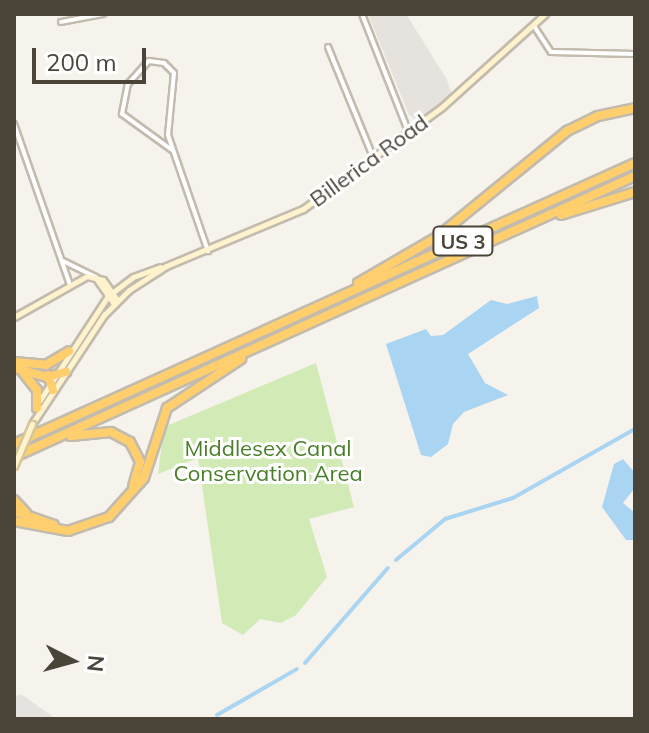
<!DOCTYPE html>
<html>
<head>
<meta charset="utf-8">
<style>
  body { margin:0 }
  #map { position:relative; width:649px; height:733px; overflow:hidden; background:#f6f3ec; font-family:Mulish,sans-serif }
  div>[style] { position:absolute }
  .industrial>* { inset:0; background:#e6e2dd }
  .green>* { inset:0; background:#d2eab5 }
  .parking>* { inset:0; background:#e5e3e0 }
  .water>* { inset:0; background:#a9d4f2 }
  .canal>* { height:4px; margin:-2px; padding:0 2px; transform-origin:2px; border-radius:2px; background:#a9d4f2 }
  .roads { filter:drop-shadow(2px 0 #c2bbae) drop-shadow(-2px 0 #c2bbae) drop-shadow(0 2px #c2bbae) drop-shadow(0 -2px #c2bbae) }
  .minor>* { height:4px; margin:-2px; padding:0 2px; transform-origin:2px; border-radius:2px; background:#fff }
  .secondary>* { height:5px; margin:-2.5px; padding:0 2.5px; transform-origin:2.5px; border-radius:2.5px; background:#fff3cd }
  .motorway>* { height:8px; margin:-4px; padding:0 4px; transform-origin:4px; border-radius:4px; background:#ffcf6e }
  .bridges { filter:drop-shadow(2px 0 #d6c79b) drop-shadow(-2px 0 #d6c79b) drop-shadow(0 2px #d6c79b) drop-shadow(0 -2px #d6c79b) }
  .secondary-bridge>* { height:5px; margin:-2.5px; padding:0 2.5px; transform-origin:2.5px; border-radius:2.5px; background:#fff3cd }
  span { translate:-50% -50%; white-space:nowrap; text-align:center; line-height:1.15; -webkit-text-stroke:6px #fff; paint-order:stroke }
  .shield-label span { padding:2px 6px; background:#fff; border:2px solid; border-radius:6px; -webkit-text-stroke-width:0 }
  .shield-label { font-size:20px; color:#4b4439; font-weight:700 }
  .street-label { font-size:22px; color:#4b4439 }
  .park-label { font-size:22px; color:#4a7f2a }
  .frame { position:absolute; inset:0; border:16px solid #4b4439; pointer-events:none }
  .north { position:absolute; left:32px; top:621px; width:80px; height:80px; -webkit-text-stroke:6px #fff; paint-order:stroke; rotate:96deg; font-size:22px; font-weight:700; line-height:32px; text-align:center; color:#4b4439 }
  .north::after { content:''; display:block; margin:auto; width:28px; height:36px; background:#4b4439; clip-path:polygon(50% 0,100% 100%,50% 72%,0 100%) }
  .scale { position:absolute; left:32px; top:48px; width:114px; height:36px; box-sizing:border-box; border:4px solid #4b4439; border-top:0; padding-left:10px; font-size:24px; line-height:28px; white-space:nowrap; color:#4b4439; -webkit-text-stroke:6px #fff; paint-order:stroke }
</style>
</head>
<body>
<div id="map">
  <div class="industrial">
    <i style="clip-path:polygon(368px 14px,406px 14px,446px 78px,452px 94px,418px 121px,409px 115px)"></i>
  </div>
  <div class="green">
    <i style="clip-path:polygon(316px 363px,354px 507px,309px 519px,327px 577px,296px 615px,281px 623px,260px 619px,243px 635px,222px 623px,198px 458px,158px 474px,164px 427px)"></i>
  </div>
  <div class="parking">
    <i style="clip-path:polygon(21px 694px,56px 719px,14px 719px,14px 697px)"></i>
  </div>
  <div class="water">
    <i style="clip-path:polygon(537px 296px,539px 308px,468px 354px,485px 383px,508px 395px,464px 412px,453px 424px,448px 444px,431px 457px,421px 455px,386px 344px,426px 329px,431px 336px,443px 335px,491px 300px,507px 304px)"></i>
    <i style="clip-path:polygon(623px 459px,635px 473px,635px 488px,623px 503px,635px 513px,635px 540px,626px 540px,602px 507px,614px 464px)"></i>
  </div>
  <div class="canal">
    <i style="left:396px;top:560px;width:64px;rotate:-39.9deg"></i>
    <i style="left:445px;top:519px;width:71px;rotate:-17.2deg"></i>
    <i style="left:513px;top:498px;width:140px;rotate:-29.5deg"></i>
    <i style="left:305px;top:663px;width:126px;rotate:-48.9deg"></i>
    <i style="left:217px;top:715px;width:92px;rotate:-29.9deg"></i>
  </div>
  <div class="roads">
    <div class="minor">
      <i style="left:362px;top:14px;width:126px;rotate:68.5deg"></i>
      <i style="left:61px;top:22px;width:43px;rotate:-10.8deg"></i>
      <i style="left:534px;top:26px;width:31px;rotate:57deg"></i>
      <i style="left:551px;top:52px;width:84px;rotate:1.4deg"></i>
      <i style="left:328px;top:47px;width:121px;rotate:67.7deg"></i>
      <i style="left:14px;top:124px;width:170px;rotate:70.8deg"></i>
      <i style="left:172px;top:150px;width:62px;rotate:-144.2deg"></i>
      <i style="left:122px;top:114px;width:31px;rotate:-79deg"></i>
      <i style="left:128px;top:84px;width:31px;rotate:-48deg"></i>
      <i style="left:149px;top:61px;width:15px;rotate:8deg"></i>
      <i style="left:164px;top:63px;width:14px;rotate:45deg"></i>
      <i style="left:174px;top:73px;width:62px;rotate:95.5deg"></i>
      <i style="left:168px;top:135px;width:123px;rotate:71deg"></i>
      <i style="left:63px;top:261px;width:37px;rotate:26deg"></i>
    </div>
    <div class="secondary">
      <i style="left:96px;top:278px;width:32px;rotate:55deg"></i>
      <i style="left:14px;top:317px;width:84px;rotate:-29.3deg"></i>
      <i style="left:87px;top:276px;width:16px;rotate:14deg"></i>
      <i style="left:103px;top:280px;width:24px;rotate:55deg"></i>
      <i style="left:40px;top:400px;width:124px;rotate:-56.8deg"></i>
      <i style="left:108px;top:296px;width:31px;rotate:-37deg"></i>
      <i style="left:133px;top:277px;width:29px;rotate:-20deg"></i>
      <i style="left:32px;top:424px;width:131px;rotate:-56.6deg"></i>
      <i style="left:104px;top:315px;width:35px;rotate:-45deg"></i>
      <i style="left:129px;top:290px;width:44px;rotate:-33deg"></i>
      <i style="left:166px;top:266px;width:148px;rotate:-22.6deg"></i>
      <i style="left:303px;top:209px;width:172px;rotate:-36.3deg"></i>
      <i style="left:442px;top:107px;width:139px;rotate:-42.1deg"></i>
    </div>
    <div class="motorway">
      <i style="left:561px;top:215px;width:77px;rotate:-17.3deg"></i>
      <i style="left:358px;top:283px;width:91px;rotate:-30.2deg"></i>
      <i style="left:437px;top:237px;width:168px;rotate:-39.2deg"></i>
      <i style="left:567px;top:131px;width:34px;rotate:-26deg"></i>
      <i style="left:598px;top:116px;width:38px;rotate:-12deg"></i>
      <i style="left:14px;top:362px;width:32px;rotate:5deg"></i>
      <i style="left:46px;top:365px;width:27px;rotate:-31deg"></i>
      <i style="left:14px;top:368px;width:34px;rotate:15deg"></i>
      <i style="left:47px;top:377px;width:20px;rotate:-15deg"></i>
      <i style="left:22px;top:371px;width:24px;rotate:52deg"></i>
      <i style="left:37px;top:390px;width:18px;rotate:90deg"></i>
      <i style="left:48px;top:375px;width:16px;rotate:72deg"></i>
      <i style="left:71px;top:436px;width:40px;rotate:-5.7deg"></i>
      <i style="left:111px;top:432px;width:21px;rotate:28deg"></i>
      <i style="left:130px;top:442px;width:22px;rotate:63deg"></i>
      <i style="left:140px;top:462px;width:25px;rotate:106deg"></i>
      <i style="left:14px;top:444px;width:682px;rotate:-24.35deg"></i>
      <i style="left:14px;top:457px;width:682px;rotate:-24.35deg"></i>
      <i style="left:14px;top:500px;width:18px;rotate:47deg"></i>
      <i style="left:14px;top:511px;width:42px;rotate:19.3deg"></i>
      <i style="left:14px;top:521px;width:55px;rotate:10.5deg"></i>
      <i style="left:68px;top:531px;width:43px;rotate:-18.9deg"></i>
      <i style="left:109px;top:517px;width:52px;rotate:-48.1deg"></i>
      <i style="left:144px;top:478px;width:74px;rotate:-71.8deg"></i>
      <i style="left:167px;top:408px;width:89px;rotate:-33.5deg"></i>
    </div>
  </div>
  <div class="bridges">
    <div class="secondary-bridge">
      <i style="left:14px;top:466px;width:46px;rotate:-66.8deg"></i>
    </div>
  </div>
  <div class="shield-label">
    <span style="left:463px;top:241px">US 3</span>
  </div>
  <div class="street-label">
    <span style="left:369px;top:161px;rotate:-36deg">Billerica Road</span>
  </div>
  <div class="park-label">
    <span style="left:268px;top:461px">Middlesex Canal<br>Conservation Area</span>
  </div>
  <div class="frame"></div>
  <div class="north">N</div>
  <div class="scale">200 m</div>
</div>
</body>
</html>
